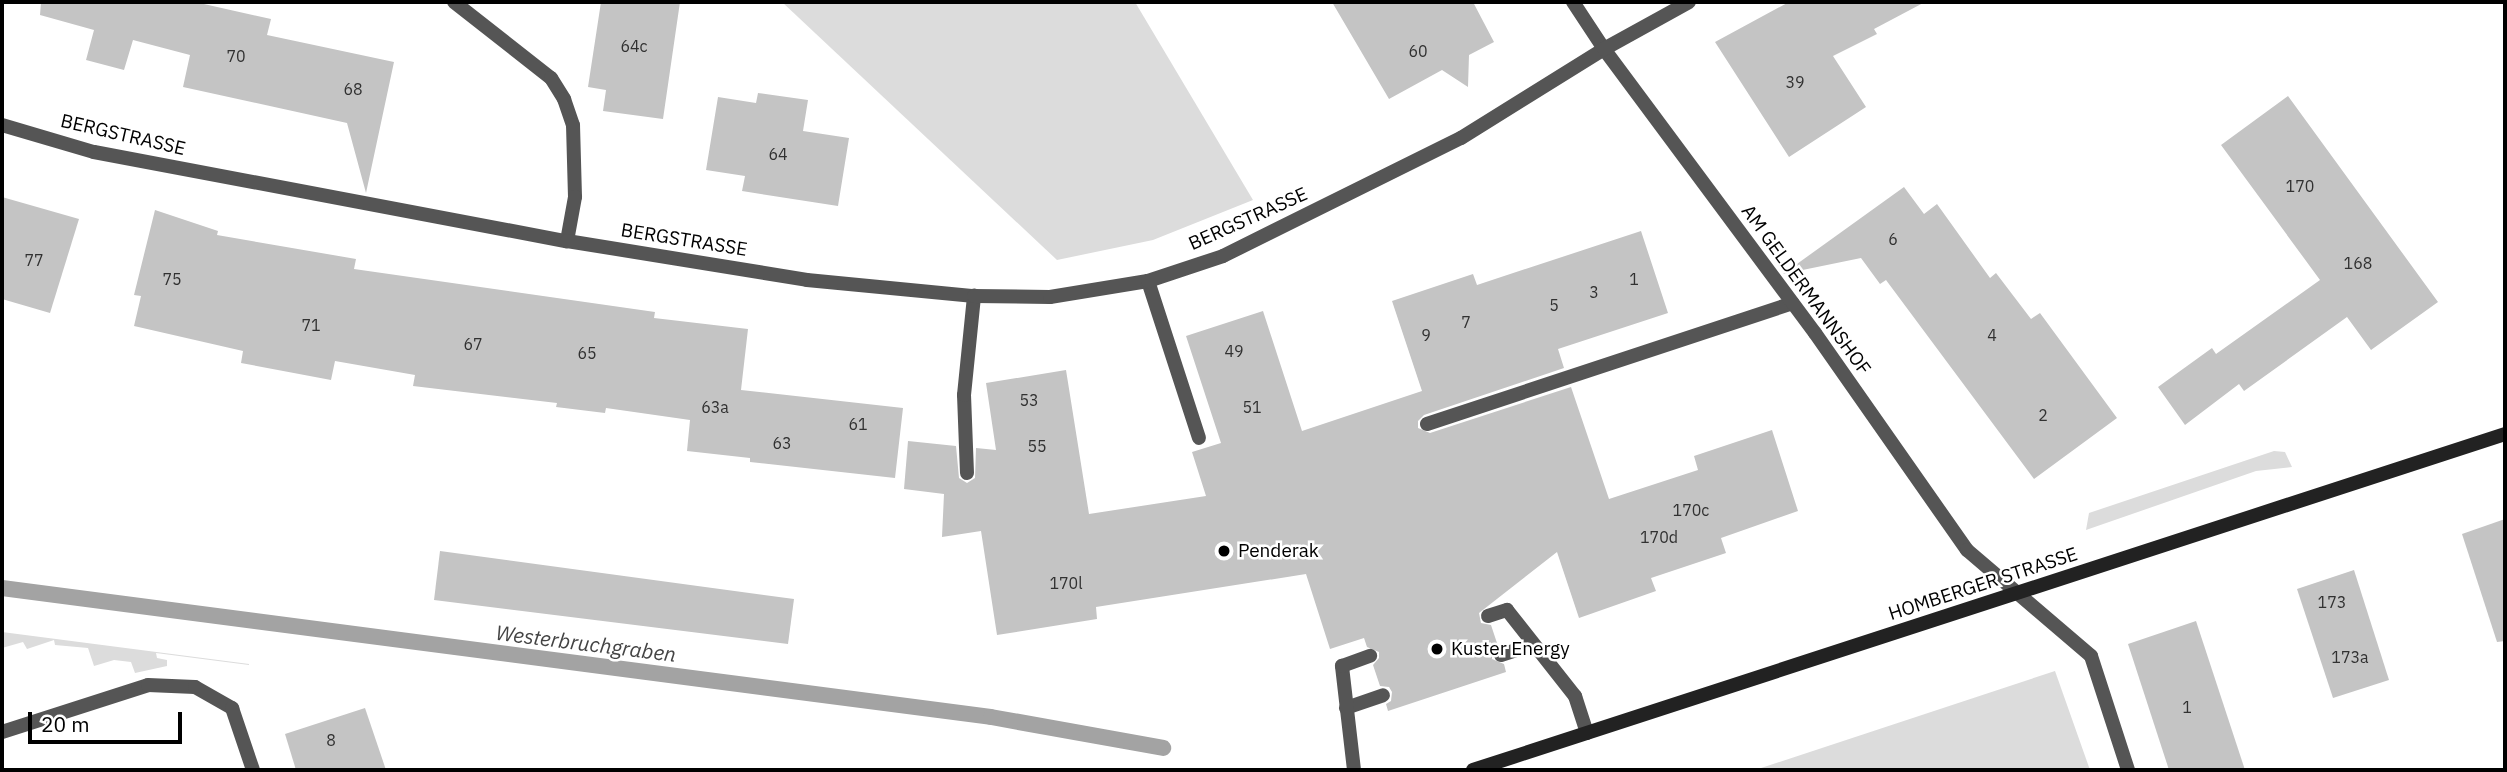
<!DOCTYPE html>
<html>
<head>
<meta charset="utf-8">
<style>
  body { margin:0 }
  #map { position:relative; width:2507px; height:772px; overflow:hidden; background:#fff; font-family:"IBM Plex Sans",sans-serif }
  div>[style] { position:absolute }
  .green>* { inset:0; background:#dcdcdc }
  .stream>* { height:16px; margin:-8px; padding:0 8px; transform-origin:8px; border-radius:8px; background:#a3a3a3 }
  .building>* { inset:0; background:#c4c4c4 }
  .lane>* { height:14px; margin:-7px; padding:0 7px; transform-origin:7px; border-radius:7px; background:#555 }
  .street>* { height:14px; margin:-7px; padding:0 7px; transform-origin:7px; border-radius:7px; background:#555 }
  .secondary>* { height:14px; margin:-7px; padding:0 7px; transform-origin:7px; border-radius:7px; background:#222 }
  .dots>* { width:19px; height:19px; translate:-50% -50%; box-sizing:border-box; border:4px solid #fff; border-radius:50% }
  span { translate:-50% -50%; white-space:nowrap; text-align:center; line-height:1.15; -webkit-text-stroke:5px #fff; paint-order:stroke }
  .number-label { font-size:16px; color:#313131 }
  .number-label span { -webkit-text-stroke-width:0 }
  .street-label { font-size:19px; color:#000 }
  .poi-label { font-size:19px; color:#000 }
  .left { translate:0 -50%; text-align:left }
  .water-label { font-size:21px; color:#444; font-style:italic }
  .frame { position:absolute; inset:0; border:4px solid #000; pointer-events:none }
  .scale { position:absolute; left:28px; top:712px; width:154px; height:32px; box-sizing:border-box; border:4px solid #000; border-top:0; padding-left:9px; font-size:21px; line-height:24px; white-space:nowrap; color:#000; -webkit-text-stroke:5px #fff; paint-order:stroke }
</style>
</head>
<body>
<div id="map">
  <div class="green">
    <i style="clip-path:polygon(782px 2px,1135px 2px,1253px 200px,1153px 240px,1057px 260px)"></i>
    <i style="clip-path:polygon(2274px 451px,2285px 452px,2292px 467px,2256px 471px,2086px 530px,2089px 513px)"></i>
    <i style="clip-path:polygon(2px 632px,249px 664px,249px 665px,156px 653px,157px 658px,167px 660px,167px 666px,135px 673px,131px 662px,114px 660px,94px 666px,88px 648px,55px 645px,54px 640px,27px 649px,23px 642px,2px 648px)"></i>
    <i style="clip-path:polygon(2055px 671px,2090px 770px,1755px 770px)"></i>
  </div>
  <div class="stream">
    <i style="left:2px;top:588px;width:997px;rotate:7.43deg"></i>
    <i style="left:991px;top:717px;width:175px;rotate:10.2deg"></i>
  </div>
  <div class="building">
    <i style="clip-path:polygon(41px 2px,195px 2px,271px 19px,267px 35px,394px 62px,366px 193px,347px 123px,183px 87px,190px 55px,133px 40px,124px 70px,86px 60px,94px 30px,40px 15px)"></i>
    <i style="clip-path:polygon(601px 2px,680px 2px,663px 119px,603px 111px,606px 90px,588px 87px)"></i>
    <i style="clip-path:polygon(1332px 2px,1473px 2px,1494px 42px,1469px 55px,1468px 87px,1442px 70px,1389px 99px)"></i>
    <i style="clip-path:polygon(1789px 2px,1925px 2px,1874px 29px,1877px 34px,1833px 56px,1866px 107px,1789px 157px,1715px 42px)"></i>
    <i style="clip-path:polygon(758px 93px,808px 100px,803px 131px,849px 138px,838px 206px,742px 191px,745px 176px,706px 170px,718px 97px,756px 103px)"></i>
    <i style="clip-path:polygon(2288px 96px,2438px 302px,2371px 350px,2347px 317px,2244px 391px,2239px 384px,2185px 425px,2158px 387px,2212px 348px,2216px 354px,2320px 280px,2221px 145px)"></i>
    <i style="clip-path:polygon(1904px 187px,1924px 214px,1937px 204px,1990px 278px,1996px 273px,2031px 319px,2040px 313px,2117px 418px,2034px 479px,1886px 280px,1880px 284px,1861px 258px,1783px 274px)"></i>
    <i style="clip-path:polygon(2px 197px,79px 219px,50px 313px,2px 299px)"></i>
    <i style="clip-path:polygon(155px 210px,218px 231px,217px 235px,356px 259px,354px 269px,655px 312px,654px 318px,748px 329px,741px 390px,903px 408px,895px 478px,750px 462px,750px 458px,687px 451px,690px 420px,606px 408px,605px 413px,556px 407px,557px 403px,413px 386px,415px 375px,335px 361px,331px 380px,241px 363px,243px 351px,134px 326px,141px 296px,134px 295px)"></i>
    <i style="clip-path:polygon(1641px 231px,1668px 313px,1558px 349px,1564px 368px,1424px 415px,1418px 421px,1418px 428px,1430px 433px,1571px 387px,1609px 499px,1698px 470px,1694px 456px,1772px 430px,1798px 511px,1721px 538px,1726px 553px,1651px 578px,1656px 591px,1579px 618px,1557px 552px,1479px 613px,1481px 623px,1491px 625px,1498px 646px,1492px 652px,1492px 659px,1504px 664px,1506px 672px,1388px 711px,1386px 704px,1391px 701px,1392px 692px,1389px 687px,1380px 686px,1373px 665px,1379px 658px,1379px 652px,1367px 647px,1364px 638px,1330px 649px,1306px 574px,1096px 607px,1097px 619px,997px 635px,981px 531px,942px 537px,944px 494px,904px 489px,908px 441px,956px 446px,959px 478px,967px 483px,975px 478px,976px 448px,996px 450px,986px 383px,1066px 370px,1089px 514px,1206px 496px,1192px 452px,1221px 443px,1186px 336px,1263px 311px,1302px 431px,1422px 391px,1392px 301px,1473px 274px,1477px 285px)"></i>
    <i style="clip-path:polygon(2505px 519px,2505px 641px,2497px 642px,2462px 534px)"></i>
    <i style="clip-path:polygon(440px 551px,794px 599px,788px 644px,434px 600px)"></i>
    <i style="clip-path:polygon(2354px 570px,2389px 680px,2333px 698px,2297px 589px)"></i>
    <i style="clip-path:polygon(2196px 621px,2245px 770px,2169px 770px,2128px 644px)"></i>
    <i style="clip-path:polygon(365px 708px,386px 770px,296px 770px,285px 734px)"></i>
  </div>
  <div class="lane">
    <i style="left:1148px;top:281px;width:165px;rotate:72deg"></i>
    <i style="left:1427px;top:424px;width:385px;rotate:-18.3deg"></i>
    <i style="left:967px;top:473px;width:78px;rotate:-92.2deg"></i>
    <i style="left:964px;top:395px;width:100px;rotate:-84.2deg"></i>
    <i style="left:1488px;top:616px;width:20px;rotate:-18deg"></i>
    <i style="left:1507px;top:610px;width:110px;rotate:51.7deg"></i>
    <i style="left:1575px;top:696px;width:39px;rotate:72deg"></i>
    <i style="left:1501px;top:655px;width:33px;rotate:-18deg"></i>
    <i style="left:1346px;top:708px;width:39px;rotate:-19deg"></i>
    <i style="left:1354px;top:770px;width:105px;rotate:-96.6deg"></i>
    <i style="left:1342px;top:666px;width:30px;rotate:-20deg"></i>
  </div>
  <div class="street">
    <i style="left:454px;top:2px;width:123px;rotate:38.1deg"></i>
    <i style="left:551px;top:78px;width:25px;rotate:58deg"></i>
    <i style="left:564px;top:99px;width:28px;rotate:71deg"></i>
    <i style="left:573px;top:125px;width:72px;rotate:88.4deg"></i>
    <i style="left:575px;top:197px;width:45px;rotate:100.3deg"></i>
    <i style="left:1573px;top:2px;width:56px;rotate:56.6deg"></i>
    <i style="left:1604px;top:49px;width:354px;rotate:53.4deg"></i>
    <i style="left:1815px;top:333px;width:265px;rotate:55deg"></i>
    <i style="left:1967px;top:550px;width:163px;rotate:40.5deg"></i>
    <i style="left:2091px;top:656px;width:120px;rotate:72deg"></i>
    <i style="left:2px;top:125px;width:96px;rotate:16.4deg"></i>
    <i style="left:94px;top:152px;width:481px;rotate:10.7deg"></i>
    <i style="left:567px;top:241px;width:243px;rotate:9.2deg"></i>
    <i style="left:807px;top:280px;width:168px;rotate:5.5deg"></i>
    <i style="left:974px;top:296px;width:76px;rotate:0.8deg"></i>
    <i style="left:1050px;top:297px;width:99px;rotate:-9.3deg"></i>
    <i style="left:1148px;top:281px;width:79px;rotate:-18.4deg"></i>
    <i style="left:1223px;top:256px;width:266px;rotate:-26.4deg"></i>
    <i style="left:1461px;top:138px;width:168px;rotate:-31.9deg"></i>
    <i style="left:1604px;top:49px;width:97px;rotate:-28.9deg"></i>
    <i style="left:2px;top:732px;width:153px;rotate:-17.8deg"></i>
    <i style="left:148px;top:685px;width:47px;rotate:2.4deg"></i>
    <i style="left:195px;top:687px;width:43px;rotate:29.6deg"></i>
    <i style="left:232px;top:708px;width:65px;rotate:71.3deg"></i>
  </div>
  <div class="secondary">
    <i style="left:1473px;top:770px;width:1085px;rotate:-18.03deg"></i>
  </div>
  <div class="dots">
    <i style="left:1224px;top:551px;background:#000"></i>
    <i style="left:1437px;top:649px;background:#000"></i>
  </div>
  <div class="number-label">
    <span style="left:634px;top:46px">64c</span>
    <span style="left:1418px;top:51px">60</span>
    <span style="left:236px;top:56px">70</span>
    <span style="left:1795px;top:82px">39</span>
    <span style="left:353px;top:89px">68</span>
    <span style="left:778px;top:154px">64</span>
    <span style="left:2300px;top:186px">170</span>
    <span style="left:1893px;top:239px">6</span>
    <span style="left:34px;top:260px">77</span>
    <span style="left:2358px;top:263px">168</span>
    <span style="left:172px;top:279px">75</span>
    <span style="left:1634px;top:279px">1</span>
    <span style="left:1594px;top:292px">3</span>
    <span style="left:1554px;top:305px">5</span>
    <span style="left:1466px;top:322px">7</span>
    <span style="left:311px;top:325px">71</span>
    <span style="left:1426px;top:335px">9</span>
    <span style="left:1992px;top:335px">4</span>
    <span style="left:473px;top:344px">67</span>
    <span style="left:1234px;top:351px">49</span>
    <span style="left:587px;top:353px">65</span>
    <span style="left:1029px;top:400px">53</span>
    <span style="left:715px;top:407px">63a</span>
    <span style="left:1252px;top:407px">51</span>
    <span style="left:2043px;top:415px">2</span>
    <span style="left:858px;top:424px">61</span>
    <span style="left:782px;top:443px">63</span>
    <span style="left:1037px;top:446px">55</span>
    <span style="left:1691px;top:510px">170c</span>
    <span style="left:1659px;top:537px">170d</span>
    <span style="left:1066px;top:583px">170l</span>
    <span style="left:2332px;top:602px">173</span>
    <span style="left:2350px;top:657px">173a</span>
    <span style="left:2187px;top:707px">1</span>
    <span style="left:331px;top:740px">8</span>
  </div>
  <div class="street-label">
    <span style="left:123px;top:135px;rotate:13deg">BERGSTRASSE</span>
    <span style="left:1248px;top:219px;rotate:-24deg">BERGSTRASSE</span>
    <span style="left:684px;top:240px;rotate:9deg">BERGSTRASSE</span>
    <span style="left:1806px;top:290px;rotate:54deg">AM GELDERMANNSHOF</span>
    <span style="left:1983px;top:584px;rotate:-18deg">HOMBERGER STRASSE</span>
  </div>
  <div class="poi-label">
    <span class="left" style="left:1238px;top:551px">Penderak</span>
    <span class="left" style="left:1451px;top:649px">Kuster Energy</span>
  </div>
  <div class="water-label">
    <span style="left:586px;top:643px;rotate:7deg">Westerbruchgraben</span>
  </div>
  <div class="frame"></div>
  <div class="scale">20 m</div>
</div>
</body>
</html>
